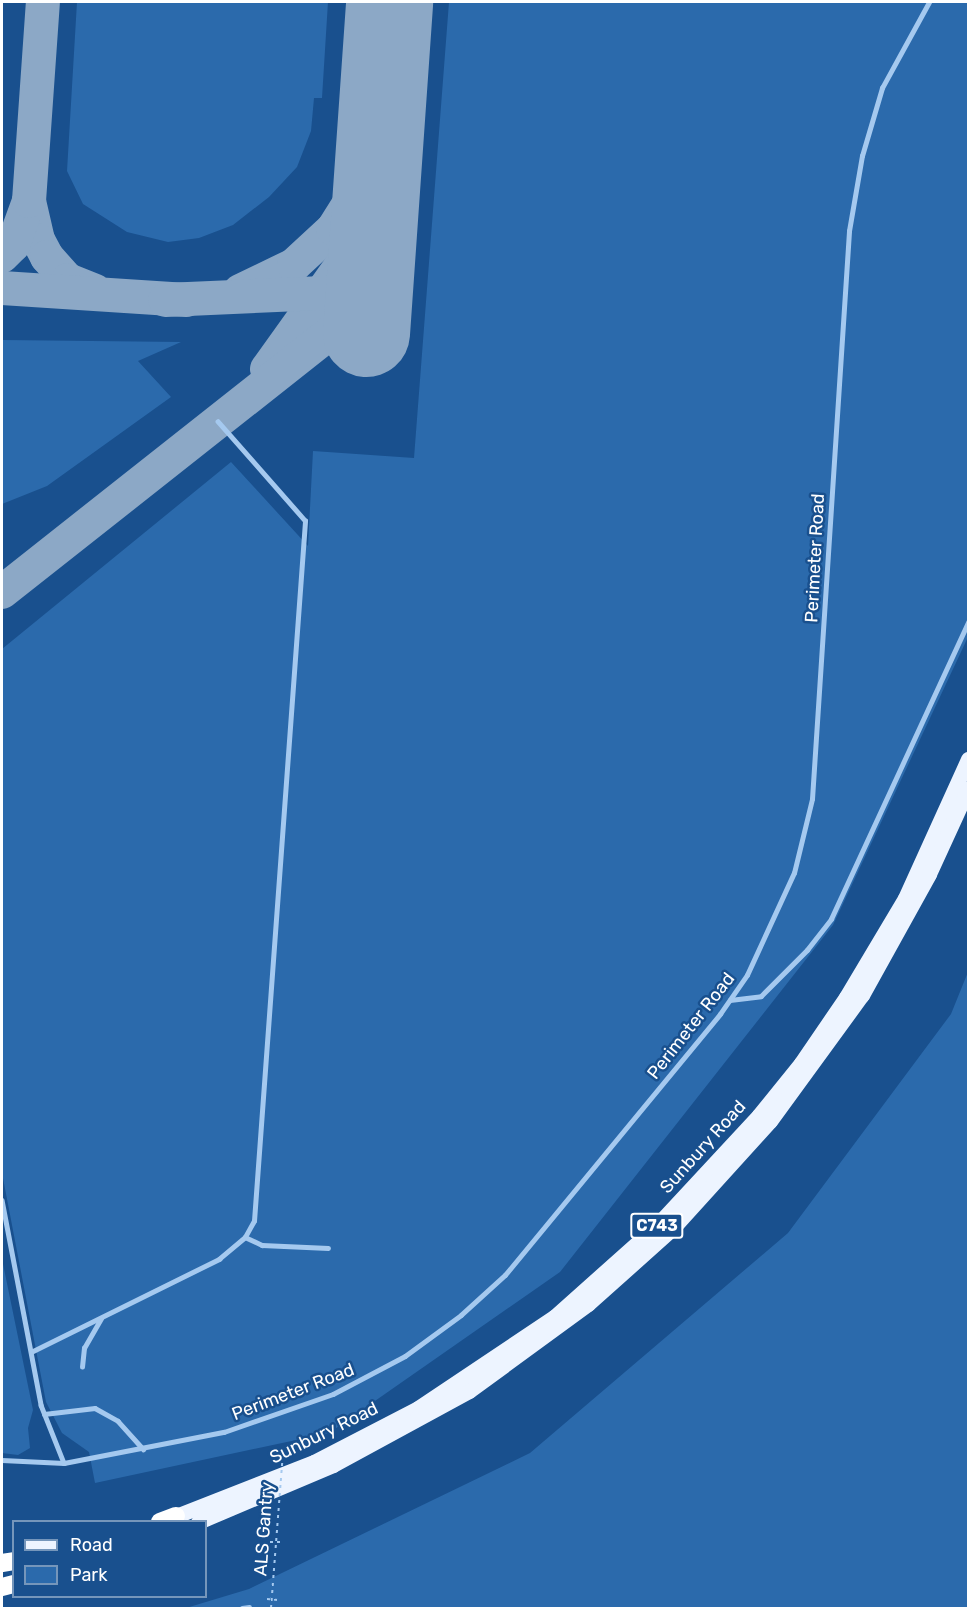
<!DOCTYPE html>
<html>
<head>
<meta charset="utf-8">
<style>
  body { margin:0 }
  #map { position:relative; width:970px; height:1610px; overflow:hidden; background:#19508e; font-family:Rubik,sans-serif }
  div>[style] { position:absolute }
  .green>* { inset:0; background:#2b6aac }
  .taxiway>* { height:34px; margin:-17px; padding:0 17px; transform-origin:17px; border-radius:17px; background:#8ca8c6 }
  .runway>* { height:87px; margin:-43.5px; padding:0 43.5px; transform-origin:43.5px; border-radius:43.5px; background:#8ca8c6 }
  .path>* { height:2px; margin-top:-1px; transform-origin:0; background:repeating-linear-gradient(90deg,#a5c9ef 0 3px,transparent 0 7.5px) }
  .lane>* { height:4.5px; margin:-2.25px; padding:0 2.25px; transform-origin:2.25px; border-radius:2.25px; background:#a5c9ef }
  .primary>* { height:15px; margin:-7.5px; padding:0 7.5px; transform-origin:7.5px; border-radius:7.5px; background:#edf4ff }
  .highway>* { height:18px; margin:-9px; padding:0 9px; transform-origin:9px; border-radius:9px; background:#fff }
  .path-bridge>* { height:2px; margin-top:-1px; transform-origin:0; background:repeating-linear-gradient(90deg,#a5c9ef 0 3px,transparent 0 7.5px) }
  span { translate:-50% -50%; white-space:nowrap; text-align:center; line-height:1.15; -webkit-text-stroke:5px #19508e; paint-order:stroke }
  .shield-label span { padding:2px 4px; background:#19508e; border:2px solid; border-radius:4px; -webkit-text-stroke-width:0 }
  .shield-label { font-size:16px; color:#fff; font-weight:700 }
  .street-label { font-size:18px; color:#fff }
  .frame { position:absolute; inset:0; border:3px solid #fff; pointer-events:none }
  .legend { position:absolute; left:12px; top:1520px; width:195px; height:78px; box-sizing:border-box; background:#19508e; border:2px solid #7596bb; margin:0; padding:8px 10px; list-style:none; font-size:18px; color:#fff }
  .legend li { display:flex; align-items:center; gap:12px; height:30px }
  .legend b { width:30px; border:2px solid #7596bb }
</style>
</head>
<body>
<div id="map">
  <div class="green">
    <i style="clip-path:polygon(77px 2px,328px 2px,322px 98px,314px 98px,311px 131px,297px 167px,269px 197px,233px 225px,199px 238px,168px 242px,127px 232px,83px 204px,67px 171px)"></i>
    <i style="clip-path:polygon(449px 2px,968px 2px,968px 637px,833px 925px,560px 1272px,329px 1433px,95px 1483px,89px 1452px,62px 1433px,46px 1402px,2px 1173px,2px 649px,231px 462px,308px 546px,313px 451px,414px 458px)"></i>
    <i style="clip-path:polygon(2px 340px,181px 342px,138px 361px,171px 397px,47px 486px,2px 504px)"></i>
    <i style="clip-path:polygon(968px 972px,968px 1608px,186px 1608px,249px 1589px,530px 1453px,788px 1233px,951px 1014px)"></i>
    <i style="clip-path:polygon(2px 1259px,33px 1410px,28px 1428px,30px 1448px,18px 1455px,2px 1453px)"></i>
  </div>
  <div class="taxiway">
    <i style="left:29px;top:201px;width:40px;rotate:77deg"></i>
    <i style="left:38px;top:240px;width:19px;rotate:62deg"></i>
    <i style="left:47px;top:257px;width:31px;rotate:48deg"></i>
    <i style="left:68px;top:280px;width:29px;rotate:22deg"></i>
    <i style="left:2px;top:256px;width:16px;rotate:-45deg"></i>
    <i style="left:13px;top:245px;width:47px;rotate:-70deg"></i>
    <i style="left:29px;top:201px;width:199px;rotate:-86deg"></i>
    <i style="left:2px;top:288px;width:185px;rotate:3.7deg"></i>
    <i style="left:240px;top:291px;width:60px;rotate:-25.7deg"></i>
    <i style="left:294px;top:265px;width:53px;rotate:-42.7deg"></i>
    <i style="left:333px;top:229px;width:54px;rotate:-57.8deg"></i>
    <i style="left:362px;top:183px;width:55px;rotate:-71.9deg"></i>
    <i style="left:267px;top:369px;width:148px;rotate:-54.4deg"></i>
    <i style="left:353px;top:249px;width:61px;rotate:-68.9deg"></i>
    <i style="left:2px;top:592px;width:451px;rotate:-38.3deg"></i>
    <i style="left:356px;top:312px;width:25px;rotate:-58deg"></i>
    <i style="left:369px;top:291px;width:204px;rotate:177.5deg"></i>
  </div>
  <div class="runway">
    <i style="left:366px;top:333px;width:332px;rotate:-86deg"></i>
  </div>
  <div class="path">
    <i style="left:270px;top:1542px;width:12px"></i>
    <i style="left:267px;top:1599px;width:11px;rotate:5deg"></i>
  </div>
  <div class="lane">
    <i style="left:730px;top:1000px;width:31px;rotate:-7deg"></i>
    <i style="left:761px;top:996px;width:65px;rotate:-45deg"></i>
    <i style="left:807px;top:950px;width:39px;rotate:-52deg"></i>
    <i style="left:831px;top:919px;width:327px;rotate:-65.2deg"></i>
    <i style="left:2px;top:1200px;width:209px;rotate:79.2deg"></i>
    <i style="left:41px;top:1405px;width:62px;rotate:68.4deg"></i>
    <i style="left:245px;top:1237px;width:19px;rotate:25deg"></i>
    <i style="left:262px;top:1245px;width:66px;rotate:2.6deg"></i>
    <i style="left:31px;top:1352px;width:210px;rotate:-26.3deg"></i>
    <i style="left:219px;top:1259px;width:34px;rotate:-40deg"></i>
    <i style="left:245px;top:1237px;width:18px;rotate:-61deg"></i>
    <i style="left:254px;top:1221px;width:702px;rotate:-85.83deg"></i>
    <i style="left:305px;top:521px;width:132px;rotate:-131.3deg"></i>
    <i style="left:82px;top:1367px;width:19px;rotate:-84deg"></i>
    <i style="left:84px;top:1348px;width:34px;rotate:-60deg"></i>
    <i style="left:44px;top:1414px;width:51px;rotate:-6.7deg"></i>
    <i style="left:95px;top:1408px;width:26px;rotate:29deg"></i>
    <i style="left:118px;top:1421px;width:38px;rotate:48deg"></i>
    <i style="left:2px;top:1460px;width:62px;rotate:2.8deg"></i>
    <i style="left:64px;top:1463px;width:163px;rotate:-11deg"></i>
    <i style="left:224px;top:1432px;width:115px;rotate:-19.2deg"></i>
    <i style="left:333px;top:1394px;width:81px;rotate:-27.8deg"></i>
    <i style="left:405px;top:1356px;width:69px;rotate:-36.2deg"></i>
    <i style="left:461px;top:1315px;width:59px;rotate:-42.3deg"></i>
    <i style="left:505px;top:1275px;width:338px;rotate:-50.5deg"></i>
    <i style="left:720px;top:1014px;width:47px;rotate:-55.3deg"></i>
    <i style="left:747px;top:975px;width:112px;rotate:-65.3deg"></i>
    <i style="left:794px;top:873px;width:76px;rotate:-76.3deg"></i>
    <i style="left:812px;top:799px;width:569px;rotate:-86.27deg"></i>
    <i style="left:849px;top:231px;width:76px;rotate:-80.2deg"></i>
    <i style="left:862px;top:156px;width:71px;rotate:-73.6deg"></i>
    <i style="left:882px;top:88px;width:98px;rotate:-61.3deg"></i>
    <i style="left:242px;top:1608px;width:7px;rotate:-8deg"></i>
  </div>
  <div class="primary">
    <i style="left:176px;top:1516px;width:148px;rotate:-21.4deg"></i>
    <i style="left:314px;top:1462px;width:117px;rotate:-27.4deg"></i>
    <i style="left:418px;top:1408px;width:164px;rotate:-33.8deg"></i>
    <i style="left:554px;top:1317px;width:137px;rotate:-41.7deg"></i>
    <i style="left:656px;top:1226px;width:151px;rotate:-47.1deg"></i>
    <i style="left:759px;top:1115px;width:67px;rotate:-51.1deg"></i>
    <i style="left:801px;top:1063px;width:80px;rotate:-55.7deg"></i>
    <i style="left:846px;top:997px;width:115px;rotate:-59.2deg"></i>
    <i style="left:905px;top:898px;width:153px;rotate:-65.6deg"></i>
    <i style="left:198px;top:1522px;width:147px;rotate:-22.9deg"></i>
    <i style="left:333px;top:1465px;width:155px;rotate:-28.6deg"></i>
    <i style="left:469px;top:1391px;width:147px;rotate:-36.2deg"></i>
    <i style="left:588px;top:1304px;width:114px;rotate:-41.8deg"></i>
    <i style="left:673px;top:1228px;width:144px;rotate:-47.8deg"></i>
    <i style="left:770px;top:1121px;width:156px;rotate:-53.9deg"></i>
    <i style="left:862px;top:995px;width:138px;rotate:-61deg"></i>
    <i style="left:929px;top:874px;width:94px;rotate:-65.4deg"></i>
  </div>
  <div class="highway">
    <i style="left:160px;top:1522px;width:17px;rotate:-21deg"></i>
    <i style="left:2px;top:1563px;width:12px;rotate:-9deg"></i>
    <i style="left:2px;top:1587px;width:12px;rotate:-14deg"></i>
  </div>
  <div class="path-bridge">
    <i style="left:271px;top:1608px;width:156px;rotate:-85.6deg"></i>
  </div>
  <div class="shield-label">
    <span style="left:657px;top:1226px">C743</span>
  </div>
  <div class="street-label">
    <span style="left:815px;top:558px;rotate:-87deg">Perimeter Road</span>
    <span style="left:691px;top:1026px;rotate:-52deg">Perimeter Road</span>
    <span style="left:703px;top:1147px;rotate:-48deg">Sunbury Road</span>
    <span style="left:293px;top:1392px;rotate:-21deg">Perimeter Road</span>
    <span style="left:324px;top:1433px;rotate:-26deg">Sunbury Road</span>
    <span style="left:264px;top:1529px;rotate:-86deg">ALS Gantry</span>
  </div>
  <div class="frame"></div>
  <ul class="legend">
  <li><b style="height:8px;background:#edf4ff"></b>Road</li>
  <li><b style="height:16px;background:#2b6aac"></b>Park</li>
  </ul>
</div>
</body>
</html>
